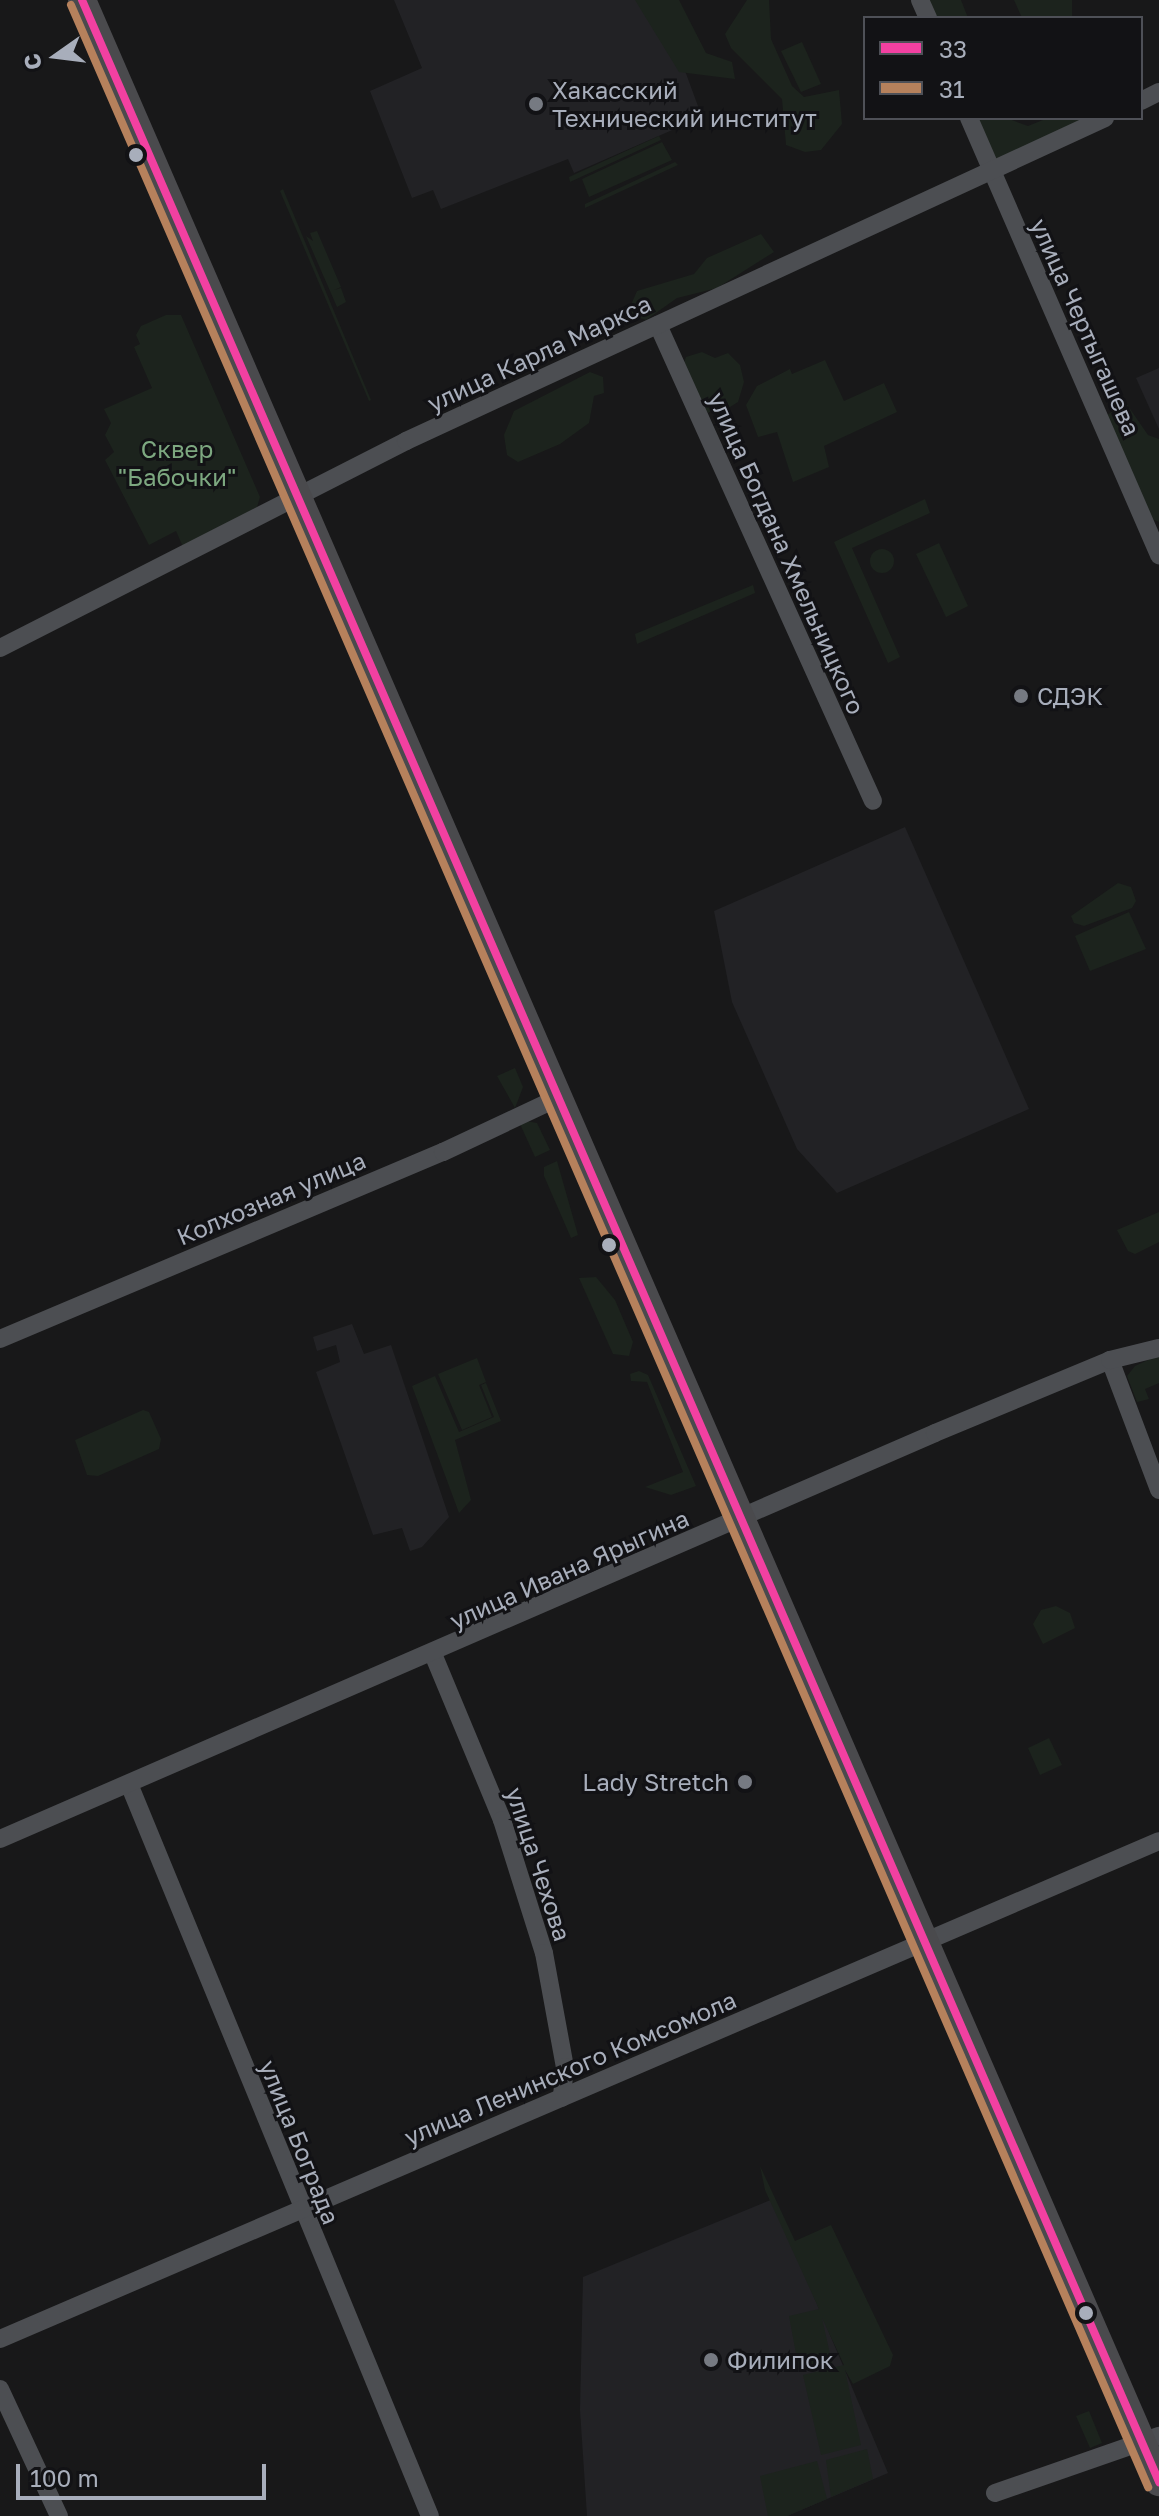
<!DOCTYPE html>
<html>
<head>
<meta charset="utf-8">
<style>
  body { margin:0 }
  #map { position:relative; width:1159px; height:2516px; overflow:hidden; background:#181819; font-family:"Golos Text",sans-serif }
  div>[style] { position:absolute }
  .built>* { inset:0; background:#222225 }
  .green>* { inset:0; background:#1c231d }
  .round { border-radius:50% }
  .street>* { height:18px; margin:-9px; padding:0 9px; transform-origin:9px; border-radius:9px; background:#4c4e52 }
  .primary>* { height:28px; margin:-14px; padding:0 14px; transform-origin:14px; border-radius:14px; background:#4a4a4d }
  .bus-1>* { height:8px; margin:-4px; padding:0 4px; transform-origin:4px; border-radius:4px; background:#f240a1 }
  .bus-2>* { height:8px; margin:-4px; padding:0 4px; transform-origin:4px; border-radius:4px; background:#b6815c }
  .dots>* { width:22px; height:22px; translate:-50% -50%; box-sizing:border-box; border:4px solid #121215; border-radius:50% }
  span { translate:-50% -50%; white-space:nowrap; text-align:center; line-height:1.15; -webkit-text-stroke:6px #121215; paint-order:stroke }
  .poi-label { font-size:24px; color:#a8aebb }
  .left { translate:0 -50%; text-align:left }
  .right { translate:-100% -50%; text-align:right }
  .street-label { font-size:24px; color:#a8aebb }
  .park-label { font-size:24px; color:#7da880 }
  .legend { position:absolute; left:863px; top:16px; width:280px; height:104px; box-sizing:border-box; background:#121215; border:2px solid #4e5057; margin:0; padding:10px 14px; list-style:none; font-size:24px; color:#a8aebb }
  .legend li { display:flex; align-items:center; gap:16px; height:40px }
  .legend b { width:40px; border:2px solid #4e5057 }
  .north { position:absolute; left:16px; top:16px; width:80px; height:80px; -webkit-text-stroke:6px #121215; paint-order:stroke; rotate:256deg; font-size:22px; font-weight:700; line-height:32px; text-align:center; color:#a8aebb }
  .north::after { content:''; display:block; margin:auto; width:28px; height:36px; background:#a8aebb; clip-path:polygon(50% 0,100% 100%,50% 72%,0 100%) }
  .scale { position:absolute; left:16px; top:2464px; width:250px; height:36px; box-sizing:border-box; border:4px solid #a8aebb; border-top:0; padding-left:10px; font-size:24px; line-height:28px; white-space:nowrap; color:#a8aebb; -webkit-text-stroke:6px #121215; paint-order:stroke }
</style>
</head>
<body>
<div id="map">
  <div class="built">
    <i style="clip-path:polygon(394px 0,659px 0,702px 117px,574px 173px,568px 159px,441px 209px,433px 190px,412px 198px,370px 91px,422px 68px)"></i>
    <i style="clip-path:polygon(1159px 368px,1159px 429px,1136px 378px)"></i>
    <i style="clip-path:polygon(905px 827px,1029px 1109px,837px 1193px,797px 1149px,732px 1002px,714px 911px)"></i>
    <i style="clip-path:polygon(352px 1324px,364px 1354px,391px 1345px,449px 1517px,422px 1547px,410px 1551px,402px 1528px,373px 1535px,316px 1372px,340px 1362px,336px 1345px,317px 1351px,313px 1337px)"></i>
    <i style="clip-path:polygon(773px 2199px,888px 2473px,787px 2516px,587px 2516px,580px 2410px,583px 2277px)"></i>
  </div>
  <div class="green">
    <i style="clip-path:polygon(635px 0,679px 0,706px 53px,732px 62px,735px 79px,679px 72px)"></i>
    <i style="clip-path:polygon(747px 0,769px 0,771px 39px,792px 86px,804px 97px,839px 90px,842px 124px,821px 150px,805px 152px,786px 145px,782px 99px,731px 48px,725px 34px)"></i>
    <i style="clip-path:polygon(922px 0,961px 0,968px 18px,930px 18px)"></i>
    <i style="clip-path:polygon(1014px 0,1072px 0,1072px 18px,1022px 18px)"></i>
    <i style="clip-path:polygon(802px 42px,821px 84px,801px 92px,781px 51px)"></i>
    <i style="clip-path:polygon(972px 118px,1006px 118px,1028px 126px,1048px 118px,1095px 118px,995px 160px)"></i>
    <i style="clip-path:polygon(659px 136px,661px 140px,570px 182px,569px 177px)"></i>
    <i style="clip-path:polygon(662px 142px,672px 160px,589px 197px,582px 179px)"></i>
    <i style="clip-path:polygon(675px 162px,678px 165px,585px 208px,585px 204px)"></i>
    <i style="clip-path:polygon(283px 189px,371px 400px,369px 401px,280px 191px)"></i>
    <i style="clip-path:polygon(317px 231px,341px 287px,334px 290px,341px 288px,346px 302px,337px 307px,306px 236px,313px 241px,310px 233px)"></i>
    <i style="clip-path:polygon(761px 234px,774px 252px,717px 288px,677px 298px,646px 320px,627px 314px,637px 291px,694px 274px,707px 258px)"></i>
    <i style="clip-path:polygon(166px 315px,181px 315px,260px 497px,257px 507px,183px 547px,176px 531px,149px 545px,105px 460px,114px 452px,105px 435px,111px 423px,104px 409px,152px 388px,134px 347px,140px 344px,136px 335px,141px 326px)"></i>
    <i style="clip-path:polygon(702px 352px,715px 358px,728px 353px,740px 365px,744px 382px,738px 402px,730px 407px,720px 406px,708px 413px,697px 401px,683px 366px,686px 357px)"></i>
    <i style="clip-path:polygon(825px 360px,844px 401px,884px 383px,897px 412px,824px 446px,829px 467px,793px 482px,777px 432px,758px 437px,746px 405px,757px 386px,790px 369px,792px 374px)"></i>
    <i style="clip-path:polygon(590px 372px,603px 377px,604px 393px,594px 396px,589px 423px,560px 444px,518px 462px,507px 455px,504px 435px,514px 411px)"></i>
    <i style="clip-path:polygon(1126px 403px,1148px 435px,1159px 439px,1159px 522px,1139px 513px,1104px 417px)"></i>
    <i style="clip-path:polygon(925px 499px,930px 513px,852px 548px,900px 657px,888px 663px,834px 542px)"></i>
    <i style="clip-path:polygon(939px 543px,968px 606px,946px 617px,916px 554px)"></i>
    <i class="round" style="left:870px;top:549px;width:24px;height:24px"></i>
    <i style="clip-path:polygon(753px 585px,755px 593px,637px 644px,635px 634px)"></i>
    <i style="clip-path:polygon(1118px 883px,1131px 887px,1136px 901px,1132px 908px,1084px 926px,1074px 923px,1071px 916px)"></i>
    <i style="clip-path:polygon(1129px 912px,1146px 949px,1090px 971px,1075px 936px)"></i>
    <i style="clip-path:polygon(515px 1068px,523px 1087px,515px 1108px,497px 1076px)"></i>
    <i style="clip-path:polygon(525px 1121px,537px 1123px,550px 1150px,535px 1157px,520px 1124px)"></i>
    <i style="clip-path:polygon(557px 1161px,578px 1235px,571px 1238px,544px 1176px,544px 1167px)"></i>
    <i style="clip-path:polygon(1159px 1212px,1159px 1242px,1135px 1254px,1128px 1251px,1117px 1230px)"></i>
    <i style="clip-path:polygon(596px 1277px,615px 1300px,633px 1342px,629px 1356px,613px 1354px,579px 1278px)"></i>
    <i style="clip-path:polygon(1159px 1355px,1159px 1383px,1145px 1389px,1149px 1399px,1137px 1402px,1127px 1376px,1135px 1366px)"></i>
    <i style="clip-path:polygon(477px 1358px,486px 1382px,479px 1385px,492px 1417px,462px 1430px,438px 1374px)"></i>
    <i style="clip-path:polygon(639px 1371px,648px 1375px,696px 1486px,671px 1495px,645px 1487px,683px 1472px,647px 1382px,631px 1381px,630px 1374px)"></i>
    <i style="clip-path:polygon(435px 1376px,459px 1432px,494px 1417px,481px 1385px,486px 1383px,501px 1421px,455px 1440px,471px 1500px,459px 1513px,412px 1386px)"></i>
    <i style="clip-path:polygon(143px 1410px,149px 1412px,161px 1439px,159px 1449px,98px 1476px,87px 1475px,75px 1440px)"></i>
    <i style="clip-path:polygon(1056px 1606px,1070px 1613px,1075px 1628px,1043px 1644px,1033px 1624px,1041px 1610px)"></i>
    <i style="clip-path:polygon(1049px 1738px,1062px 1765px,1040px 1775px,1028px 1748px)"></i>
    <i style="clip-path:polygon(760px 2166px,795px 2241px,831px 2225px,893px 2355px,890px 2366px,853px 2384px,845px 2370px,861px 2445px,821px 2455px,803px 2375px,844px 2365px,822px 2318px,832px 2363px,799px 2370px,789px 2316px,819px 2309px,765px 2190px)"></i>
    <i style="clip-path:polygon(1089px 2411px,1102px 2443px,1090px 2448px,1076px 2416px)"></i>
    <i style="clip-path:polygon(867px 2449px,873px 2479px,831px 2497px,826px 2460px)"></i>
    <i style="clip-path:polygon(817px 2461px,827px 2499px,787px 2516px,768px 2516px,760px 2476px)"></i>
  </div>
  <div class="street">
    <i style="left:920px;top:0;width:20px;rotate:66deg"></i>
    <i style="left:1141px;top:101px;width:20px;rotate:-27deg"></i>
    <i style="left:969px;top:118px;width:477px;rotate:66.5deg"></i>
    <i style="left:658px;top:325px;width:522px;rotate:65.69deg"></i>
    <i style="left:0;top:648px;width:456px;rotate:-27deg"></i>
    <i style="left:406px;top:441px;width:770px;rotate:-24.8deg"></i>
    <i style="left:0;top:1339px;width:481px;rotate:-22.9deg"></i>
    <i style="left:443px;top:1152px;width:127px;rotate:-25.2deg"></i>
    <i style="left:1110px;top:1360px;width:139px;rotate:69.3deg"></i>
    <i style="left:433px;top:1654px;width:180px;rotate:67.4deg"></i>
    <i style="left:502px;top:1820px;width:139px;rotate:72.5deg"></i>
    <i style="left:544px;top:1953px;width:116px;rotate:79.6deg"></i>
    <i style="left:565px;top:2067px;width:31px;rotate:96deg"></i>
    <i style="left:129px;top:1784px;width:791px;rotate:67.65deg"></i>
    <i style="left:0;top:1839px;width:1019px;rotate:-23.47deg"></i>
    <i style="left:935px;top:1433px;width:190px;rotate:-22.6deg"></i>
    <i style="left:1110px;top:1360px;width:50px;rotate:-13.8deg"></i>
    <i style="left:0;top:2339px;width:1261px;rotate:-23.25deg"></i>
    <i style="left:0;top:2389px;width:140px;rotate:65.1deg"></i>
    <i style="left:995px;top:2493px;width:174px;rotate:-19.2deg"></i>
  </div>
  <div class="primary">
    <i style="left:82px;top:0;width:2706px;rotate:66.54deg"></i>
  </div>
  <div class="bus-1">
    <i style="left:82px;top:0;width:2706px;rotate:66.54deg"></i>
  </div>
  <div class="bus-2">
    <i style="left:71px;top:5px;width:2706px;rotate:66.54deg"></i>
  </div>
  <div class="dots">
    <i style="left:536px;top:104px;background:#767a82"></i>
    <i style="left:136px;top:155px;background:#a8aebb"></i>
    <i style="left:1021px;top:696px;background:#767a82"></i>
    <i style="left:609px;top:1245px;background:#a8aebb"></i>
    <i style="left:745px;top:1782px;background:#767a82"></i>
    <i style="left:1086px;top:2313px;background:#a8aebb"></i>
    <i style="left:711px;top:2360px;background:#767a82"></i>
  </div>
  <div class="poi-label">
    <span class="left" style="left:552px;top:104px">Хакасский<br>Технический институт</span>
    <span class="left" style="left:1037px;top:696px">СДЭК</span>
    <span class="right" style="left:729px;top:1782px">Lady Stretch</span>
    <span class="left" style="left:727px;top:2360px">Филипок</span>
  </div>
  <div class="street-label">
    <span style="left:1086px;top:327px;rotate:66deg">улица Чертыгашева</span>
    <span style="left:539px;top:353px;rotate:-25deg">улица Карла Маркса</span>
    <span style="left:787px;top:553px;rotate:66deg">улица Богдана Хмельницкого</span>
    <span style="left:271px;top:1198px;rotate:-23deg">Колхозная улица</span>
    <span style="left:569px;top:1569px;rotate:-24deg">улица Ивана Ярыгина</span>
    <span style="left:539px;top:1864px;rotate:72deg">улица Чехова</span>
    <span style="left:570px;top:2068px;rotate:-23deg">улица Ленинского Комсомола</span>
    <span style="left:300px;top:2142px;rotate:68deg">улица Бограда</span>
  </div>
  <div class="park-label">
    <span style="left:177px;top:463px">Сквер<br>"Бабочки"</span>
  </div>
  <ul class="legend">
  <li><b style="height:10px;background:#f240a1"></b>33</li>
  <li><b style="height:10px;background:#b6815c"></b>31</li>
  </ul>
  <div class="north">С</div>
  <div class="scale">100 m</div>
</div>
</body>
</html>
